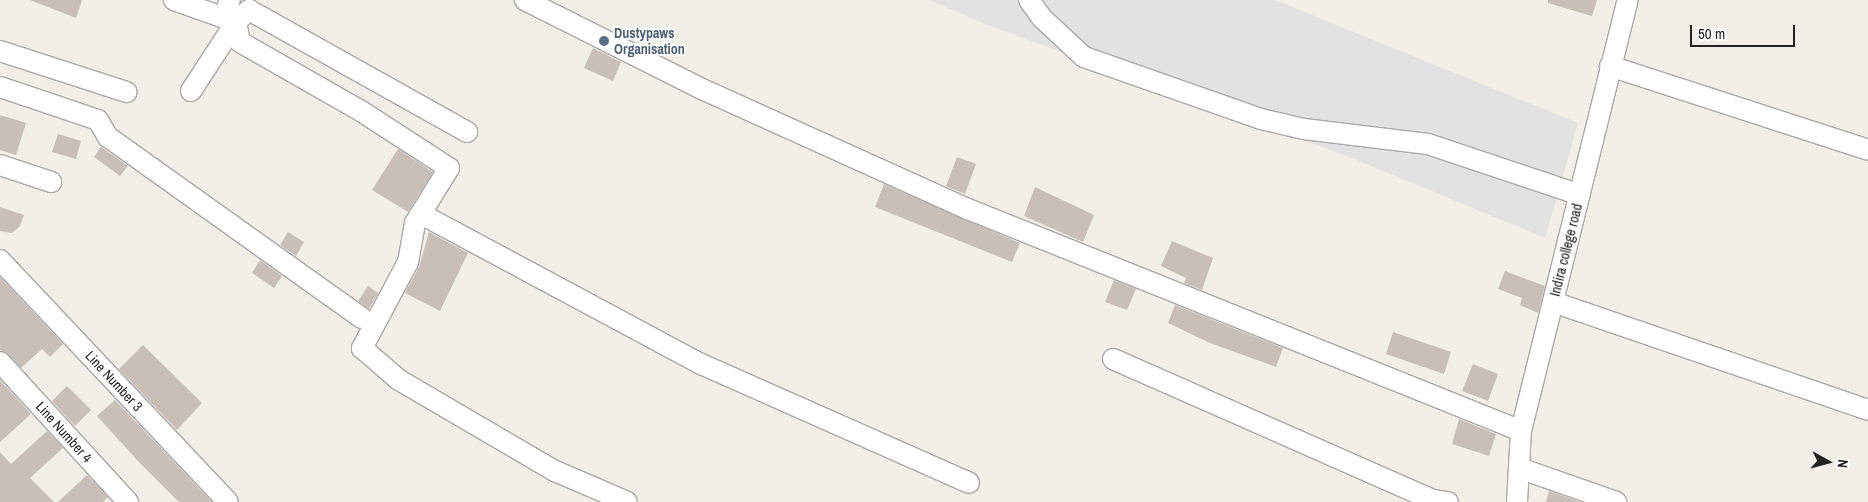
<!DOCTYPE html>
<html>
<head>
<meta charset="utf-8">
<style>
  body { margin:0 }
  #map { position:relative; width:1868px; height:502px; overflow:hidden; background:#f2efe9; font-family:"Archivo Narrow",sans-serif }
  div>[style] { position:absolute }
  .parking>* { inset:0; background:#e2e2e2 }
  .building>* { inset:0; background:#c7bfb8 }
  .roads { filter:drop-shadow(1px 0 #a9a9a9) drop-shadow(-1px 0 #a9a9a9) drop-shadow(0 1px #a9a9a9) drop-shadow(0 -1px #a9a9a9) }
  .minor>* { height:20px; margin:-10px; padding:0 10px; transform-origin:10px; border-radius:10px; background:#fff }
  .dots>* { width:14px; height:14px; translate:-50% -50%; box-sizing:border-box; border:2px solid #fff; border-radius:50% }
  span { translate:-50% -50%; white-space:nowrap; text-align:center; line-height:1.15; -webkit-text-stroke:4px #fff; paint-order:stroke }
  .service-label { font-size:14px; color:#4e5e75; font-weight:700 }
  .left { translate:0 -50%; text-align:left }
  .street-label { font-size:14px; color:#222 }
  .north { position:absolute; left:1803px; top:437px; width:50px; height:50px; -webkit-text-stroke:4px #fff; paint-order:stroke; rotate:97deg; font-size:14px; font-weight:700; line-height:20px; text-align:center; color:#222 }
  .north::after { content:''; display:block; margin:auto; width:18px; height:22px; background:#222; clip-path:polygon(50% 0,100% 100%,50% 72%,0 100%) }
  .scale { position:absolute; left:1690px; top:25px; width:105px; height:22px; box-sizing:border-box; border:2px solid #222; border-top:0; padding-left:6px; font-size:15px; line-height:18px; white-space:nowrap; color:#222; -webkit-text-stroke:4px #fff; paint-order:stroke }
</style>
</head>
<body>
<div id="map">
  <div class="parking">
    <i style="clip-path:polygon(930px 0,1275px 0,1578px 123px,1545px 238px,1352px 158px,985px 24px)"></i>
  </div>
  <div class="building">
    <i style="clip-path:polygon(30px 0,82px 0,76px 18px)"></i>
    <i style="clip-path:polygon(1548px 0,1597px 0,1592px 16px,1548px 3px)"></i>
    <i style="clip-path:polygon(593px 48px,621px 62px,613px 81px,584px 68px)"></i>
    <i style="clip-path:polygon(0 115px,26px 123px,16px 155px,0 150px)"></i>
    <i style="clip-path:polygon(58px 134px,81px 141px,76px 159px,52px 152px)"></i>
    <i style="clip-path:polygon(101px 147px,128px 166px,120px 176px,94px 157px)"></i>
    <i style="clip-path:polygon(398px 149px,433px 172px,408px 212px,372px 190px)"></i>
    <i style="clip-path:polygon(957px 157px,976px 164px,965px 194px,946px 186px)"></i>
    <i style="clip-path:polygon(884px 184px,1020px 243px,1012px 262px,875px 207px)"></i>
    <i style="clip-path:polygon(1035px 187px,1094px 215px,1083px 242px,1024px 216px)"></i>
    <i style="clip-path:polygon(0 207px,24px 215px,20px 226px,12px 233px,0 231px)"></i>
    <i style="clip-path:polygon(288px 232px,304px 242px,296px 256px,280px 245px)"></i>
    <i style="clip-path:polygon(429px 232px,468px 253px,440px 311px,405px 293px,419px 267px)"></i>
    <i style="clip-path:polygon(1172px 241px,1213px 258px,1202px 290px,1184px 283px,1186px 278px,1161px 266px)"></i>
    <i style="clip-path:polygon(260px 260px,282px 276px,274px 288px,252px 273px)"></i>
    <i style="clip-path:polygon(1505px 271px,1545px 286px,1538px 313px,1520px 305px,1522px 298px,1498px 289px)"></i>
    <i style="clip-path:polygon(0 277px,63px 344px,50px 357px,42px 349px,21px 368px,8px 354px,0 350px)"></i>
    <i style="clip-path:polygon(1114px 280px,1136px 289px,1127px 310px,1105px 302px)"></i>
    <i style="clip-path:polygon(368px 286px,378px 293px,369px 309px,358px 301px)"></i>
    <i style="clip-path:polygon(1175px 305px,1283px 348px,1276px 367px,1210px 343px,1168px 323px)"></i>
    <i style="clip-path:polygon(1393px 332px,1451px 352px,1444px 374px,1386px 354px)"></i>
    <i style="clip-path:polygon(143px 345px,202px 403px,177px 430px,119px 369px)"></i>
    <i style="clip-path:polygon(1473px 364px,1498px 374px,1488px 401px,1462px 391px)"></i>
    <i style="clip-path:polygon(0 380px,31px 414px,0 442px)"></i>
    <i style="clip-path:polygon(67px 386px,91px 410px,75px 426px,52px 401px)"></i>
    <i style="clip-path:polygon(115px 400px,212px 502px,179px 502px,138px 461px,97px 416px)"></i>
    <i style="clip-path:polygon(1459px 419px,1496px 434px,1489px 456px,1452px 444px)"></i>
    <i style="clip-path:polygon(47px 431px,63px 448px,30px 478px,54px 502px,0 502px,0 452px,11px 464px)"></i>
    <i style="clip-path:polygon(87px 475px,108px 497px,103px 502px,58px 502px)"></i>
    <i style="clip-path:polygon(1549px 491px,1580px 502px,1546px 502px)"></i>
  </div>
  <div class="roads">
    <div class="minor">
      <i style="left:174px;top:0;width:66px;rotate:19.5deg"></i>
      <i style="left:236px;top:22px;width:18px;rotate:-43deg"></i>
      <i style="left:249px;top:10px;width:250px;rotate:29.2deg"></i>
      <i style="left:525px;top:0;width:198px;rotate:26.7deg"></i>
      <i style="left:702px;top:89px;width:292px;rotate:24.3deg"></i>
      <i style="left:968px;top:209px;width:596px;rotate:21.87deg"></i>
      <i style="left:1029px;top:0;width:22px;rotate:54deg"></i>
      <i style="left:1042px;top:18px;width:57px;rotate:42.9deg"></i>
      <i style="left:1084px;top:57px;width:188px;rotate:19.3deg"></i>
      <i style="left:1261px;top:119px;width:44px;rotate:13.1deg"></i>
      <i style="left:1304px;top:129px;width:125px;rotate:6.9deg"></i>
      <i style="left:1428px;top:144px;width:160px;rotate:18.5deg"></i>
      <i style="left:224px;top:17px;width:18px;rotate:-71deg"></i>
      <i style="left:236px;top:22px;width:20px;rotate:79deg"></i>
      <i style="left:240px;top:42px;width:139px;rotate:29.7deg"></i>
      <i style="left:361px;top:111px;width:105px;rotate:32.9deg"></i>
      <i style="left:449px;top:168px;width:65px;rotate:121.7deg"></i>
      <i style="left:415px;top:223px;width:40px;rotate:100deg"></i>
      <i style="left:408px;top:262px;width:98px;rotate:118.1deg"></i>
      <i style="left:362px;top:348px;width:49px;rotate:40.9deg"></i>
      <i style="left:399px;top:380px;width:181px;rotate:30.3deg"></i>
      <i style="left:555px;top:471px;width:78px;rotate:23.3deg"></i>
      <i style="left:0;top:51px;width:133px;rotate:18deg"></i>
      <i style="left:1610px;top:66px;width:271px;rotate:18deg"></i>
      <i style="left:0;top:87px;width:103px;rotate:18.6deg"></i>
      <i style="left:98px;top:120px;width:20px;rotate:60deg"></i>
      <i style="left:108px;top:137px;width:312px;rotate:35.5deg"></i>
      <i style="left:191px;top:91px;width:82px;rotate:-56.9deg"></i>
      <i style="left:0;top:165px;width:54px;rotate:18.4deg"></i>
      <i style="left:421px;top:214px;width:318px;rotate:28.2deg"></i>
      <i style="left:701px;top:364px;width:293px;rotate:23.9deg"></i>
      <i style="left:0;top:260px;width:332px;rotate:46.7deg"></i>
      <i style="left:1553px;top:302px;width:333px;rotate:18.9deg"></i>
      <i style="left:1113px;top:359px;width:350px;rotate:23.8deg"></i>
      <i style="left:1433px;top:500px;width:15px;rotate:8deg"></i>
      <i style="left:0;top:362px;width:190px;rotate:47.6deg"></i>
      <i style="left:1519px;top:468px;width:103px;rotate:19.3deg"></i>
      <i style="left:1517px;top:502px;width:71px;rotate:-86.8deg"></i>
      <i style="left:1521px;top:431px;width:444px;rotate:-76.1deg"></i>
    </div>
  </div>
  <div class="dots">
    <i style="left:604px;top:41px;background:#5c6f8a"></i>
  </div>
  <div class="service-label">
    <span class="left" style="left:614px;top:41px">Dustypaws<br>Organisation</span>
  </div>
  <div class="street-label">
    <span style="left:1566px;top:250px;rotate:-76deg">Indira college road</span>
    <span style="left:114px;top:381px;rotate:47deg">Line Number 3</span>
    <span style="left:64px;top:432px;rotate:48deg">Line Number 4</span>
  </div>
  <div class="north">N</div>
  <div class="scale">50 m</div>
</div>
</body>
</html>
